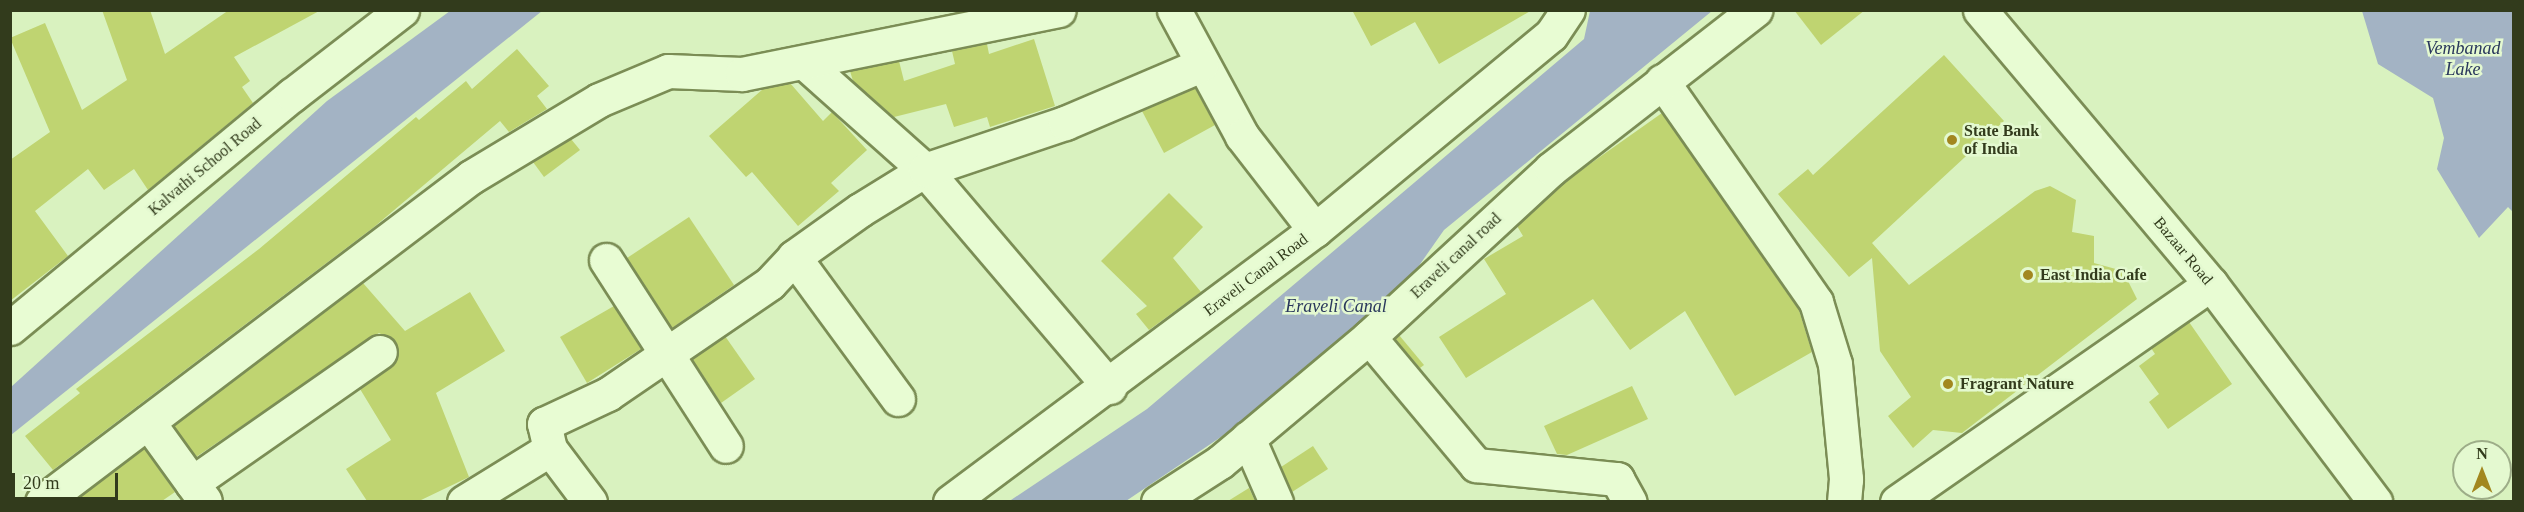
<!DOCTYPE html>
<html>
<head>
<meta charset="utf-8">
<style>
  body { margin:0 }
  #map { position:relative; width:2524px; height:512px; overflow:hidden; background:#d9f2bf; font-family:"Times New Roman",serif }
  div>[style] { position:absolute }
  .water>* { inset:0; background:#a3b3c4 }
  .building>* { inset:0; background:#bfd471 }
  .roads { filter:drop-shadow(2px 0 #7b8d55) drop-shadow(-2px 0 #7b8d55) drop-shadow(0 2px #7b8d55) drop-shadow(0 -2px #7b8d55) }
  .minor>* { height:33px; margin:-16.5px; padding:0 16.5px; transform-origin:16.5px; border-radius:16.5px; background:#e8fcd3 }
  .dots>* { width:16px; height:16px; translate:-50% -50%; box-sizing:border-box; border:3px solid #e4f9d0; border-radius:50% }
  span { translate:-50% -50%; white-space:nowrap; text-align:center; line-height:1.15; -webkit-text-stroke:5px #e4f9d0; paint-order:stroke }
  .poi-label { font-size:16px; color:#323b1c; font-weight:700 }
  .left { translate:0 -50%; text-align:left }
  .street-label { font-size:16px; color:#323b1c }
  .water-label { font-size:18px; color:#29375c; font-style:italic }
  .frame { position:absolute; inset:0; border:12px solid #323b1c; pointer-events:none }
  .north { position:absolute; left:2452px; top:440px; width:60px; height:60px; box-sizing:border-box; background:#e4f9d0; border:2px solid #9dad88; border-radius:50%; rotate:0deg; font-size:16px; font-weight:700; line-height:24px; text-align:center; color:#323b1c }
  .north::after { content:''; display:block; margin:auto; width:21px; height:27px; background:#a2871f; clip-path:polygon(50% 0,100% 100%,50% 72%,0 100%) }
  .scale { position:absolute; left:12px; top:473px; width:106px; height:27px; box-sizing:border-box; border:3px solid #323b1c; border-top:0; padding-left:8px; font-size:18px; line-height:21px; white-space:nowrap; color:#323b1c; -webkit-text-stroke:4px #e4f9d0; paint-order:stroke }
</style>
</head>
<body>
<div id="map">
  <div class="water">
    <i style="clip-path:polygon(450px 11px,542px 11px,11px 435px,11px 387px,327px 101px)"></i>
    <i style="clip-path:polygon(1590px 11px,1712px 11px,1444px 230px,1369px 337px,1126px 501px,1008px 502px,1147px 409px,1584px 39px)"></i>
    <i style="clip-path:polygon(2362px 11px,2513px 11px,2513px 212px,2508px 207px,2479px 238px,2437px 169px,2444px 138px,2433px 98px,2378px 64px)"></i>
  </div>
  <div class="building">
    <i style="clip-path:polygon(102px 10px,150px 10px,165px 54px,229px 10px,321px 10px,234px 57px,250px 81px,242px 87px,253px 103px,148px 190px,134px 169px,104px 190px,88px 169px,35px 211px,68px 256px,10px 301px,10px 160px,50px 132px,10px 38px,45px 23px,82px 110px,127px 80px)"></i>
    <i style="clip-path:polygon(1352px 10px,1532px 10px,1439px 64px,1415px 22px,1371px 46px)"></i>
    <i style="clip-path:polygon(1794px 10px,1865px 10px,1821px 45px)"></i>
    <i style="clip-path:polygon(1034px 39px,1055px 106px,990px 127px,987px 117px,954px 127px,946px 104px,894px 117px,853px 81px,850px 71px,899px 61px,904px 81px,955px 64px,952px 51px,987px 44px,989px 54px)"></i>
    <i style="clip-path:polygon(517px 49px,549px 86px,537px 96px,547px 109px,509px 132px,500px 121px,374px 227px,53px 470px,25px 436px,80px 393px,76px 389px,259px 249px,416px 117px,419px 120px,466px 81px,472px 89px)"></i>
    <i style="clip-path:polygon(1944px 55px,2004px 121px,1872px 243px,1909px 285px,2035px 191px,2050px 186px,2076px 200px,2072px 232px,2094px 236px,2094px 263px,2123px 271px,2137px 299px,1962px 433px,1933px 430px,1913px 448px,1888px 416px,1911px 397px,1880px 351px,1872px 258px,1849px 277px,1778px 194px,1808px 169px,1813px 175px)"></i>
    <i style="clip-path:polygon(790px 83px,823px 121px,832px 112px,867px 150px,831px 183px,839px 191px,798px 226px,752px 172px,746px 177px,709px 136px,763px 89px)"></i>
    <i style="clip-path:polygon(1195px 88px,1215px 125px,1164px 153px,1142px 111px)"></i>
    <i style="clip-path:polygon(1662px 113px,1799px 310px,1812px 352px,1735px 396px,1685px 311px,1630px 350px,1593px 299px,1466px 378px,1439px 337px,1506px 294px,1484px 259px,1523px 236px,1517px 226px,1563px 183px)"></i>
    <i style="clip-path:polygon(571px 139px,580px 150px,544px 177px,533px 162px)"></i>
    <i style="clip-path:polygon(1169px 193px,1203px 227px,1173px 258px,1201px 292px,1149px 330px,1136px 314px,1147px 306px,1101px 261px)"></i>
    <i style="clip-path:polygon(689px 217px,734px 285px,672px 328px,627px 258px)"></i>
    <i style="clip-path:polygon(363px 283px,405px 331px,470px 292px,505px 351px,436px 393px,469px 477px,419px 501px,367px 501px,346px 469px,391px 440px,360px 389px,397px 359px,395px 341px,379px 333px,196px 457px,174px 426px)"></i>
    <i style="clip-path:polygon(614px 306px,641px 349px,587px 383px,560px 337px)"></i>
    <i style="clip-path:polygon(2189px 322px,2232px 384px,2168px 429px,2149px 402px,2159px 394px,2139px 366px,2155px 354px,2151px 348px)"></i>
    <i style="clip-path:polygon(1399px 335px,1424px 365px,1420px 368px,1395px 339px)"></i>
    <i style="clip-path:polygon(725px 336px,755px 379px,721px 403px,692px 359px)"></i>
    <i style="clip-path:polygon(1632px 386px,1648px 419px,1567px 455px,1557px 454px,1544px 426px)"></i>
    <i style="clip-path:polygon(1313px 446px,1328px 469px,1292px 492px,1281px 467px)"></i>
    <i style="clip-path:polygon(144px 448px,175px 492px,162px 501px,76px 500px)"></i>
    <i style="clip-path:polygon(1249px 488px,1255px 501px,1228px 501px)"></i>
  </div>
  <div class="roads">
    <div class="minor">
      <i style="left:1174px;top:10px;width:143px;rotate:61.6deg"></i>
      <i style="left:1242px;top:136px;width:119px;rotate:52.2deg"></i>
      <i style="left:1980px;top:10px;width:358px;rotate:49.9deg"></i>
      <i style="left:2211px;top:284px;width:273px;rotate:53deg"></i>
      <i style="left:806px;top:64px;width:159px;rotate:41.7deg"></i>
      <i style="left:925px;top:170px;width:285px;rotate:49.6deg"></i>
      <i style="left:1662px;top:81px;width:269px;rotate:55.1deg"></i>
      <i style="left:1816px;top:302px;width:65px;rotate:73deg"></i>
      <i style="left:1835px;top:364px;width:116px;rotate:84.5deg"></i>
      <i style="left:1846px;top:479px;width:23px;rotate:95deg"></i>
      <i style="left:794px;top:257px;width:176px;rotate:53.8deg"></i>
      <i style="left:606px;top:260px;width:221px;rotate:57.2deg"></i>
      <i style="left:10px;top:328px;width:366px;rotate:-39.6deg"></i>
      <i style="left:292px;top:95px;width:139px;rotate:-37.7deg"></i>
      <i style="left:1369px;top:337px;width:167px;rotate:50.1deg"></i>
      <i style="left:1476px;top:465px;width:142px;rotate:5.7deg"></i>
      <i style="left:1617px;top:479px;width:26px;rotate:61deg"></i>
      <i style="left:148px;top:422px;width:97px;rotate:54.2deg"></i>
      <i style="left:1248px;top:438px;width:70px;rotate:66.4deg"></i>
      <i style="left:192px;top:483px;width:229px;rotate:-34.9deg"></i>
      <i style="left:42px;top:502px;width:538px;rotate:-37.15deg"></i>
      <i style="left:471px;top:177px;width:149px;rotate:-31deg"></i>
      <i style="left:599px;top:100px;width:75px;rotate:-22.8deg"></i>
      <i style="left:668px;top:71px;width:74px;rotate:2.3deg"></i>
      <i style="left:742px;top:74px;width:323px;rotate:-11.4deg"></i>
      <i style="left:464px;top:502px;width:101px;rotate:-31.6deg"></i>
      <i style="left:590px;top:502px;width:66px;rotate:-127deg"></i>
      <i style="left:550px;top:449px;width:26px;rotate:-103deg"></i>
      <i style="left:544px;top:424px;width:71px;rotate:-25.1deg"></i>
      <i style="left:608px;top:394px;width:196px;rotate:-34.4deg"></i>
      <i style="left:770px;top:283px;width:35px;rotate:-47deg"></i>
      <i style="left:794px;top:257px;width:81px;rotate:-35.5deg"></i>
      <i style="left:860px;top:210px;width:76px;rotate:-31.6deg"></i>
      <i style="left:925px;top:170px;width:148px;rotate:-18.6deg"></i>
      <i style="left:1065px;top:123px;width:148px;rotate:-23.1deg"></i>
      <i style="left:950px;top:502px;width:455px;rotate:-36.7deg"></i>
      <i style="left:1315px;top:230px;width:306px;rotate:-39.6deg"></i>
      <i style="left:1551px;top:35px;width:30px;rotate:-56deg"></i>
      <i style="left:1158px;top:502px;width:74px;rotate:-32.8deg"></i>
      <i style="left:1220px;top:462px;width:194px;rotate:-40deg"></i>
      <i style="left:1369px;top:337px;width:248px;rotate:-42.7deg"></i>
      <i style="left:1551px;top:169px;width:259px;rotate:-37.9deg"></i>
      <i style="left:1897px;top:502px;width:382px;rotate:-34.8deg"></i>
    </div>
  </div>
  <div class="dots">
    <i style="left:1952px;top:140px;background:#a2871f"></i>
    <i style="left:2028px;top:275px;background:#a2871f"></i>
    <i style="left:1948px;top:384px;background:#a2871f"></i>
  </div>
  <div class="poi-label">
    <span class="left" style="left:1964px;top:140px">State Bank<br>of India</span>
    <span class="left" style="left:2040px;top:275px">East India Cafe</span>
    <span class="left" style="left:1960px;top:384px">Fragrant Nature</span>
  </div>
  <div class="street-label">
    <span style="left:205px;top:167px;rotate:-40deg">Kalvathi School Road</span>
    <span style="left:2183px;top:251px;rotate:50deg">Bazaar Road</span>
    <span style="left:1456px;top:256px;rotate:-43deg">Eraveli canal road</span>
    <span style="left:1256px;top:275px;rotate:-37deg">Eraveli Canal Road</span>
  </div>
  <div class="water-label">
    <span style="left:2463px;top:59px">Vembanad<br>Lake</span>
    <span style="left:1336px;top:306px">Eraveli Canal</span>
  </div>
  <div class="frame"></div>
  <div class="north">N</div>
  <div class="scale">20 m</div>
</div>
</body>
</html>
